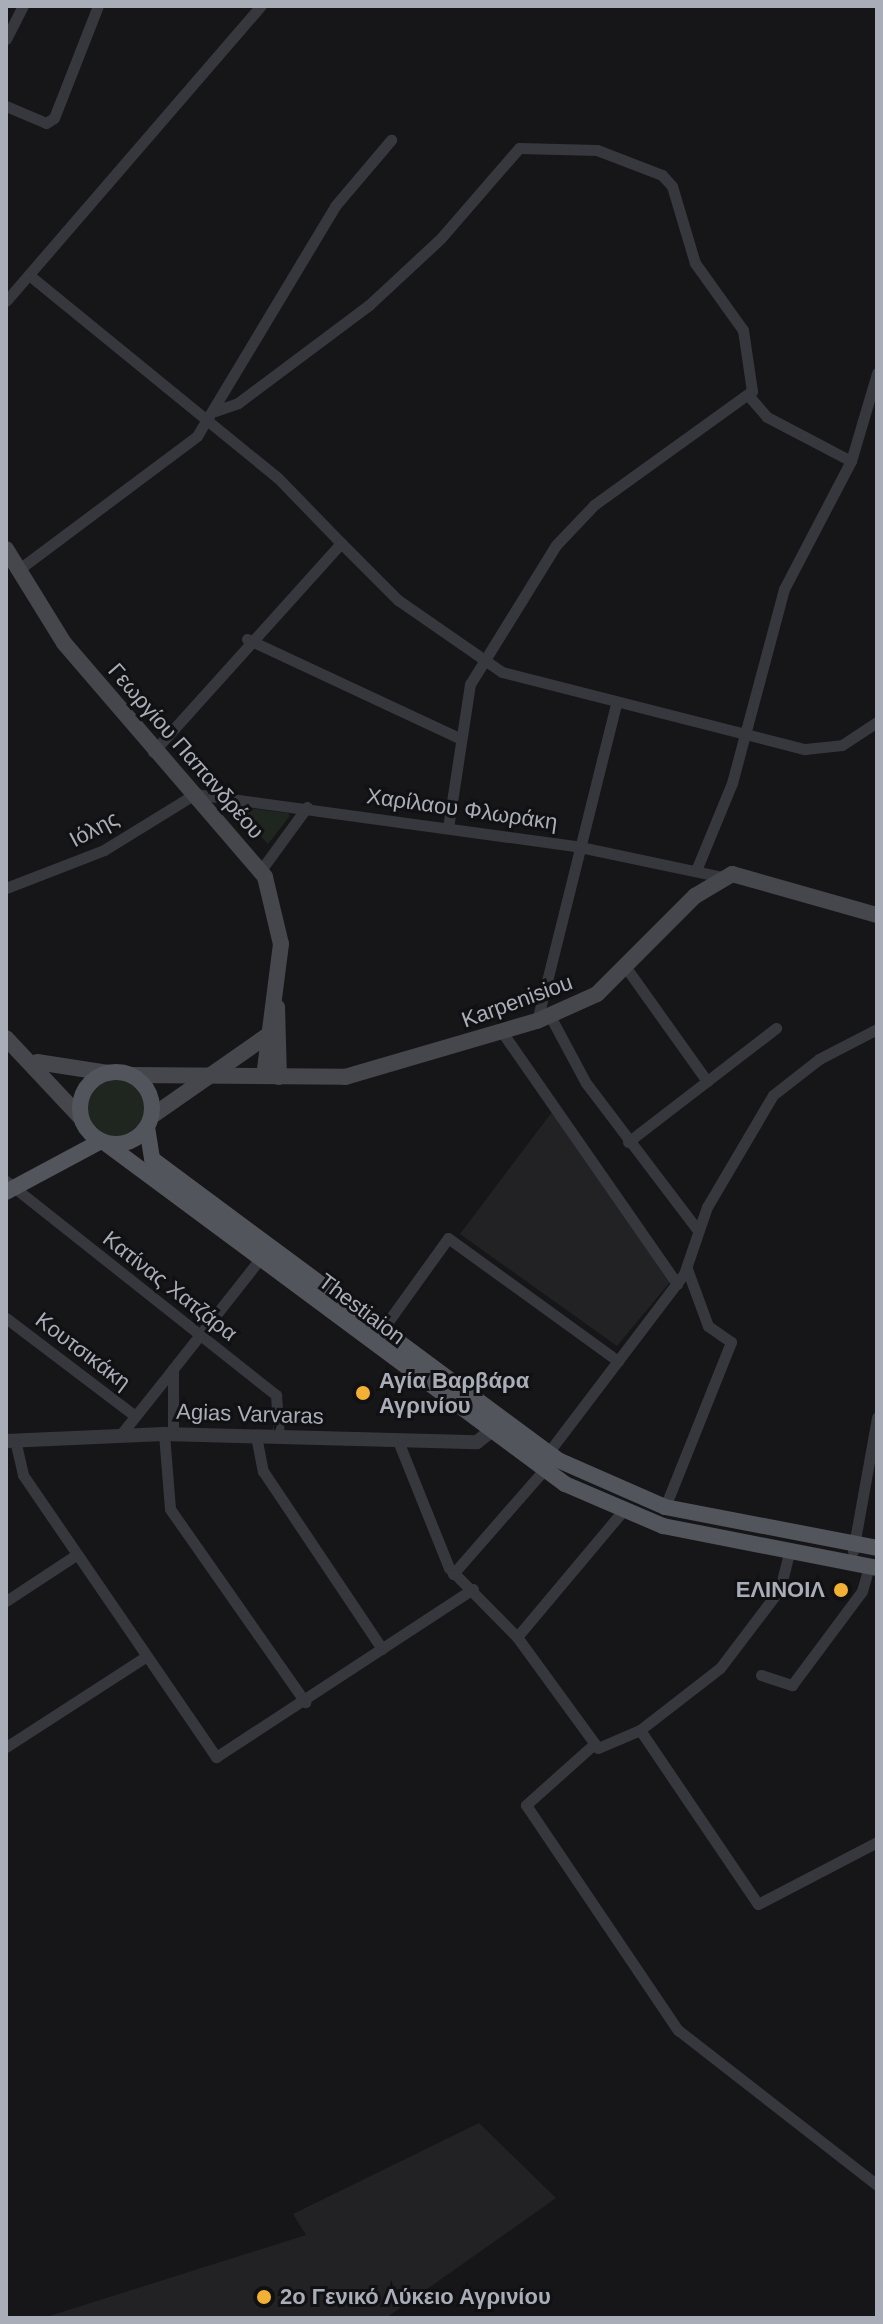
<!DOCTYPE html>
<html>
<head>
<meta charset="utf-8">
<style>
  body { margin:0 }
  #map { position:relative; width:883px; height:2324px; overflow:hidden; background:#161618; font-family:Helvetica,sans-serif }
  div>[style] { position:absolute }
  .built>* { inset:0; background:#222225 }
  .green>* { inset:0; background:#1e261f }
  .round { border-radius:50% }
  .minor>* { height:11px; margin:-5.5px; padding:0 5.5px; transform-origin:5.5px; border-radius:5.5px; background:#37383d }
  .tertiary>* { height:14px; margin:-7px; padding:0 7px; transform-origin:7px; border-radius:7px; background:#37383d }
  .secondary>* { height:16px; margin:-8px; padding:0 8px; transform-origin:8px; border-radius:8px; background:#45474d }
  .primary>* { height:16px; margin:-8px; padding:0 8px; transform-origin:8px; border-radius:8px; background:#53555c }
  .primary>.ring { margin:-8px; padding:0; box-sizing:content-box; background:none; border:16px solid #53555c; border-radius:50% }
  .dots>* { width:22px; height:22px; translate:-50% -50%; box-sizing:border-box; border:4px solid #111113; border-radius:50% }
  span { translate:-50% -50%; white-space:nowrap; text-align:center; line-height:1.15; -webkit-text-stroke:6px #111113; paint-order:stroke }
  .street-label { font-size:22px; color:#a8adb8 }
  .poi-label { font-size:22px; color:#a8adb8; font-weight:700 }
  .left { translate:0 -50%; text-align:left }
  .right { translate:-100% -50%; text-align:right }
  .frame { position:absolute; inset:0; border:8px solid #a8adb8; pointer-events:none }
</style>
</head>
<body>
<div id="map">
  <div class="built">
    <i style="clip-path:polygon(552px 1112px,671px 1281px,617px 1346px,460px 1234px)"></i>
    <i style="clip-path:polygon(479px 2123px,556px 2198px,386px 2318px,43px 2318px,306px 2235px,293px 2214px)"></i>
  </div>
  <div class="green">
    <i style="clip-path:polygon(233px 806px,288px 813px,290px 816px,268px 844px)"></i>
    <i class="round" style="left:86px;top:1077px;width:60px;height:60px"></i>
  </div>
  <div class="minor">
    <i style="left:6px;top:39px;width:37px;rotate:-63deg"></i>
    <i style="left:6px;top:106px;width:43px;rotate:23deg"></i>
    <i style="left:46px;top:123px;width:9px;rotate:-32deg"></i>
    <i style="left:54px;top:118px;width:120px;rotate:-68.6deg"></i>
    <i style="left:29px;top:275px;width:321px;rotate:39.2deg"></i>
    <i style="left:278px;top:478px;width:91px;rotate:45.9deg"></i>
    <i style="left:6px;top:301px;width:390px;rotate:-49.2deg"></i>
    <i style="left:215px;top:411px;width:24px;rotate:-19deg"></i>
    <i style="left:238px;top:403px;width:164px;rotate:-36.8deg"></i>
    <i style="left:369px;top:305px;width:98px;rotate:-42.9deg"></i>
    <i style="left:441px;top:238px;width:119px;rotate:-49.1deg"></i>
    <i style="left:519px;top:148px;width:78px;rotate:1.5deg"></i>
    <i style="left:597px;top:150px;width:70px;rotate:21deg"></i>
    <i style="left:662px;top:175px;width:15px;rotate:48deg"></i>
    <i style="left:672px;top:186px;width:80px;rotate:73.4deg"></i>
    <i style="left:695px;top:263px;width:82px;rotate:54.4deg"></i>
    <i style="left:743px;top:330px;width:62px;rotate:81.6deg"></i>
    <i style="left:752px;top:391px;width:195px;rotate:144.2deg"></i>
    <i style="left:594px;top:505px;width:55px;rotate:133.5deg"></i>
    <i style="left:556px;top:545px;width:163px;rotate:121.7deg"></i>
    <i style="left:470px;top:684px;width:145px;rotate:98.7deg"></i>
    <i style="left:851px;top:461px;width:92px;rotate:-73.5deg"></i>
    <i style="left:18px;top:570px;width:224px;rotate:-36.8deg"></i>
    <i style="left:197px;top:436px;width:268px;rotate:-59deg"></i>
    <i style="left:335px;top:206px;width:87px;rotate:-49.7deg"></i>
    <i style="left:247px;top:639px;width:234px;rotate:25deg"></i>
    <i style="left:153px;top:752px;width:281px;rotate:-48deg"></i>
    <i style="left:341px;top:543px;width:81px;rotate:45deg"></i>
    <i style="left:398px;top:600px;width:126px;rotate:34.7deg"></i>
    <i style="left:502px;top:672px;width:313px;rotate:14.3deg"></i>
    <i style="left:805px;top:749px;width:37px;rotate:-6deg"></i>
    <i style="left:842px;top:745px;width:42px;rotate:-33.3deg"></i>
    <i style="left:697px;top:868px;width:92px;rotate:-67.6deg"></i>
    <i style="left:732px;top:783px;width:201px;rotate:-75deg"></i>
    <i style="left:784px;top:589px;width:144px;rotate:-62.4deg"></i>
    <i style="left:851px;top:461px;width:95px;rotate:-152.4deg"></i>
    <i style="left:767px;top:417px;width:29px;rotate:-131deg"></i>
    <i style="left:261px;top:870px;width:78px;rotate:-53.9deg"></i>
    <i style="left:6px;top:888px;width:105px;rotate:-21.2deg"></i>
    <i style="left:104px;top:850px;width:107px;rotate:-31.6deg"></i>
    <i style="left:195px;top:794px;width:389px;rotate:7.8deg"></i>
    <i style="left:580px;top:847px;width:145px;rotate:11.9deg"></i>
    <i style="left:627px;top:969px;width:138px;rotate:54.5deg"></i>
    <i style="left:550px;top:1016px;width:76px;rotate:61.8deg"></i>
    <i style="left:586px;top:1083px;width:183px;rotate:52.8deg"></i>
    <i style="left:537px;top:1021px;width:326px;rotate:-76deg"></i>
    <i style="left:502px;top:1032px;width:307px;rotate:55.2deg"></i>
    <i style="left:628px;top:1142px;width:187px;rotate:-37.6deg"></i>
    <i style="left:6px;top:1181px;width:345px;rotate:38.4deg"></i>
    <i style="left:276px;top:1395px;width:42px;rotate:85.9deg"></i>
    <i style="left:6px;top:1318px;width:162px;rotate:37.2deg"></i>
    <i style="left:382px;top:1330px;width:113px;rotate:-54.3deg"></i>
    <i style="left:448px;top:1238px;width:210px;rotate:35.9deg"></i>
    <i style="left:122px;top:1433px;width:82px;rotate:-51.4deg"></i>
    <i style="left:164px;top:1434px;width:75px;rotate:85.4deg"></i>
    <i style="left:170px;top:1509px;width:236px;rotate:55deg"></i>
    <i style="left:173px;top:1434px;width:65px;rotate:-90deg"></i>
    <i style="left:173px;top:1369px;width:140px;rotate:-51.7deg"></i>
    <i style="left:256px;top:1436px;width:36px;rotate:79deg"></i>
    <i style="left:263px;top:1471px;width:214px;rotate:56.2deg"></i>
    <i style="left:15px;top:1440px;width:36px;rotate:77deg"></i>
    <i style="left:23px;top:1475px;width:342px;rotate:55.6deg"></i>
    <i style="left:216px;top:1757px;width:307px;rotate:-33.2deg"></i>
    <i style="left:398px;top:1441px;width:137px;rotate:68.1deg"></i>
    <i style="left:449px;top:1568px;width:97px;rotate:45.4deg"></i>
    <i style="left:517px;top:1637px;width:137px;rotate:53.9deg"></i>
    <i style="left:598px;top:1748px;width:46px;rotate:-23.2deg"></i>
    <i style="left:640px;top:1730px;width:101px;rotate:-37.8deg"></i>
    <i style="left:720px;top:1668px;width:99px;rotate:-52.8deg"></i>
    <i style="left:780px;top:1589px;width:38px;rotate:-76deg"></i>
    <i style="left:548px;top:1453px;width:225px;rotate:-52.8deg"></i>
    <i style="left:684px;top:1274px;width:71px;rotate:-71.1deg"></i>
    <i style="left:707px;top:1207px;width:130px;rotate:-59.5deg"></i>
    <i style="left:773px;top:1095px;width:58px;rotate:-38deg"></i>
    <i style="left:819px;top:1059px;width:65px;rotate:-27.3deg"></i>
    <i style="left:665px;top:1507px;width:178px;rotate:-68.2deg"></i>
    <i style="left:731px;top:1342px;width:28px;rotate:-145deg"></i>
    <i style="left:708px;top:1326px;width:61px;rotate:-110.2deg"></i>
    <i style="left:853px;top:1551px;width:136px;rotate:-79.8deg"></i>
    <i style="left:453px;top:1574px;width:137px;rotate:-48.9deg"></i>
    <i style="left:6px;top:1601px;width:84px;rotate:-33.3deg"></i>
    <i style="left:517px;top:1637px;width:163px;rotate:-50deg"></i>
    <i style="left:761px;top:1675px;width:33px;rotate:18deg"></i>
    <i style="left:792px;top:1685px;width:117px;rotate:-53.3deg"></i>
    <i style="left:862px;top:1591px;width:25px;rotate:-74deg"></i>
    <i style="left:640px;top:1730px;width:210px;rotate:55.9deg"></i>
    <i style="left:758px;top:1904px;width:134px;rotate:-27.5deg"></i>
    <i style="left:593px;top:1745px;width:90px;rotate:138.2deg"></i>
    <i style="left:526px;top:1805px;width:272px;rotate:56deg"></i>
    <i style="left:678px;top:2030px;width:252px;rotate:37.9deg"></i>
    <i style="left:6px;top:1747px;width:166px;rotate:-32.9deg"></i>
  </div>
  <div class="tertiary">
    <i style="left:6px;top:1441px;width:158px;rotate:-2.5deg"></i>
    <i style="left:164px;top:1434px;width:313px;rotate:1.5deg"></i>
    <i style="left:477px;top:1442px;width:28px;rotate:-38deg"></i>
  </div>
  <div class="secondary">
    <i style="left:6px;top:549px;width:110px;rotate:58.3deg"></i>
    <i style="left:64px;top:643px;width:308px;rotate:49.3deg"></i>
    <i style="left:265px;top:877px;width:69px;rotate:76.6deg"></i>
    <i style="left:281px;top:944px;width:133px;rotate:97.3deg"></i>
    <i style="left:277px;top:1007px;width:70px;rotate:88.4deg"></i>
    <i style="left:6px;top:1038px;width:110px;rotate:46.8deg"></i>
    <i style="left:37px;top:1062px;width:72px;rotate:8.8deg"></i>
    <i style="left:131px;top:1075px;width:214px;rotate:0.5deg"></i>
    <i style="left:345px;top:1077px;width:200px;rotate:-16.3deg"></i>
    <i style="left:537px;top:1021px;width:66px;rotate:-24.2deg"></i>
    <i style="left:597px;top:994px;width:139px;rotate:-45deg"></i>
    <i style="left:695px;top:896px;width:43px;rotate:-30.7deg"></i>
    <i style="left:732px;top:874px;width:151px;rotate:15.8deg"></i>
    <i style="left:152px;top:1116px;width:141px;rotate:-34.9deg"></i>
  </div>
  <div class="primary">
    <i class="ring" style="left:80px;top:1072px;width:56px;height:56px"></i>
    <i style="left:147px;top:1127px;width:32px;rotate:81deg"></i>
    <i style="left:152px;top:1159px;width:505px;rotate:36.55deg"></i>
    <i style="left:558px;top:1460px;width:117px;rotate:23.7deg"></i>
    <i style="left:665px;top:1507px;width:216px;rotate:10.9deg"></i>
    <i style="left:104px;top:1142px;width:574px;rotate:36.57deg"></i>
    <i style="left:565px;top:1484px;width:107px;rotate:23.2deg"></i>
    <i style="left:663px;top:1526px;width:218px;rotate:11.1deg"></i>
    <i style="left:6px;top:1192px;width:108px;rotate:-28.2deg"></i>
  </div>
  <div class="dots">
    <i style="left:363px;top:1393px;background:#f2b134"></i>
    <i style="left:841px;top:1590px;background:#f2b134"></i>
    <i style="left:264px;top:2297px;background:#f2b134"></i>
  </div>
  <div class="street-label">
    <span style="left:186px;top:751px;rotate:49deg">Γεωργίου Παπανδρέου</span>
    <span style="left:462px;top:809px;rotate:8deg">Χαρίλαου Φλωράκη</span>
    <span style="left:94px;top:829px;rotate:-28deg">Ιόλης</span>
    <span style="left:517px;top:1001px;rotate:-20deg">Karpenisiou</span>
    <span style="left:170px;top:1286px;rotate:38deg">Κατίνας Χατζάρα</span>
    <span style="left:362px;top:1309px;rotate:37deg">Thestiaion</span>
    <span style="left:83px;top:1351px;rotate:37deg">Κουτσικάκη</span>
    <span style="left:250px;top:1414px;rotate:2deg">Agias Varvaras</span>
  </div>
  <div class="poi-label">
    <span class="left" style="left:379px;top:1393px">Αγία Βαρβάρα<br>Αγρινίου</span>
    <span class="right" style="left:825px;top:1590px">ΕΛΙΝΟΙΛ</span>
    <span class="left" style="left:280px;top:2297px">2ο Γενικό Λύκειο Αγρινίου</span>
  </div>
  <div class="frame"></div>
</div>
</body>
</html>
